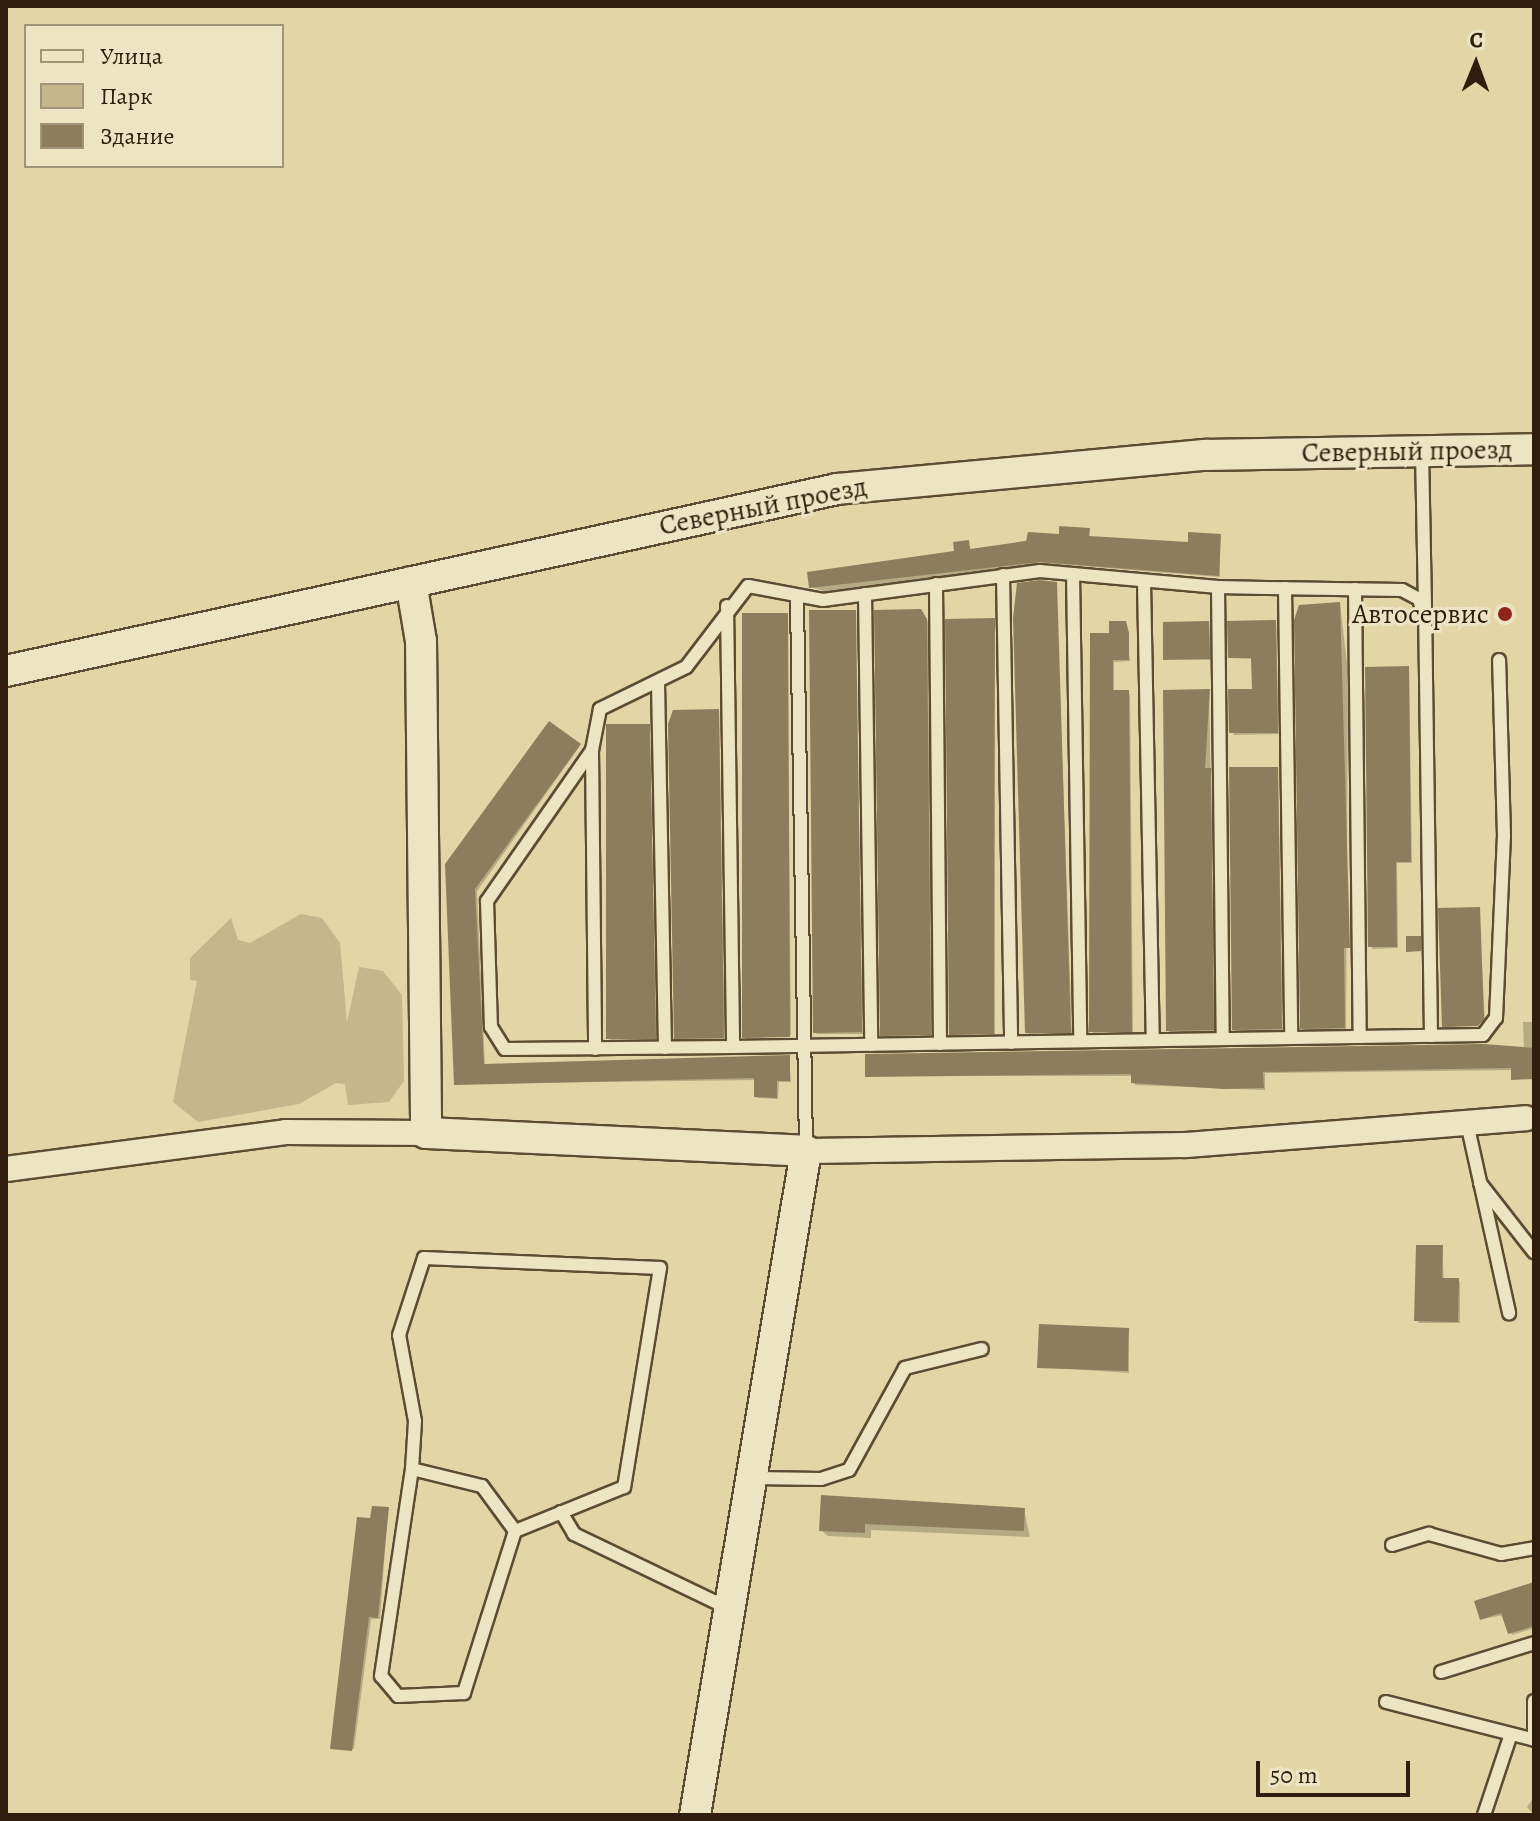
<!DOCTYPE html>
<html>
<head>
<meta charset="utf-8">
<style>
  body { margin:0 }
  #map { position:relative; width:1540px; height:1821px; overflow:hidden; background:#e3d5a5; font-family:Alegreya,serif }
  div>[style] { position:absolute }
  .green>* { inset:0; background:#c5b68b }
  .shadow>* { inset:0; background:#0003 }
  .building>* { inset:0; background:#8d7d5c }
  .roads { filter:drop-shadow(2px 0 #5d4b33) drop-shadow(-2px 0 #5d4b33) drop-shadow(0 2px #5d4b33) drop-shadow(0 -2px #5d4b33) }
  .service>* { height:12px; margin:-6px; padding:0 6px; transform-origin:6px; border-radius:6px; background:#ede4c4 }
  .minor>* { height:24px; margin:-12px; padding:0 12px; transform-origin:12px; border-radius:12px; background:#ede4c4 }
  .tertiary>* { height:30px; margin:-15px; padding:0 15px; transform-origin:15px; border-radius:15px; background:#ede4c4 }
  .dots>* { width:22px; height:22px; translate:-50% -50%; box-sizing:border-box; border:4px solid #ede4c4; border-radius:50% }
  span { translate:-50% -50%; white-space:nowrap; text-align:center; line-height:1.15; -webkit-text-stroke:6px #ede4c4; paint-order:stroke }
  .street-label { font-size:28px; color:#301d0d }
  .poi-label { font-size:28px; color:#301d0d }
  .right { translate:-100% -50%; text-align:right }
  .frame { position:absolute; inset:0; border:8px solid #301d0d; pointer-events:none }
  .legend { position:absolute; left:24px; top:24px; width:260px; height:144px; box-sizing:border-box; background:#ede4c4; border:2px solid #a1947b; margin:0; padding:10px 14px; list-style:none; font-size:24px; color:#301d0d }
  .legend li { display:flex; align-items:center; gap:16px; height:40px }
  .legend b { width:40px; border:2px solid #a1947b }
  .north { position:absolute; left:1436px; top:24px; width:80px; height:80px; -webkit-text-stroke:6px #ede4c4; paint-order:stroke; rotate:1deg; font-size:22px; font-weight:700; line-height:32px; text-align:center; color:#301d0d }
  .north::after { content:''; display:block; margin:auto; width:28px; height:36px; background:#301d0d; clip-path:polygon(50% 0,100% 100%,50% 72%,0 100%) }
  .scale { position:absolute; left:1256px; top:1761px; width:154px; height:36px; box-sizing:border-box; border:4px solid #301d0d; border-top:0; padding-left:10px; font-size:24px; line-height:28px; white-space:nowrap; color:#301d0d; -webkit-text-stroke:6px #ede4c4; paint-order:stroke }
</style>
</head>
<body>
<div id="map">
  <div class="green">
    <i style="clip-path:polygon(301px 914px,322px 918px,340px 943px,347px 1022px,359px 967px,383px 971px,402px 995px,404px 1081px,389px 1102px,348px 1105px,345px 1084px,336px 1083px,299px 1104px,198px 1122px,173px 1102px,197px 981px,190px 980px,190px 958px,231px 918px,238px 940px,250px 943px)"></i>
  </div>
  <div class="shadow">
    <i style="clip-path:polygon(1089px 530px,1090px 538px,1190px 545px,1220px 536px,1220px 577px,1042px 563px,827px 592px,811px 587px,956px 552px,968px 542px,971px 550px)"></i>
    <i style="clip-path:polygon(1056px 583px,1072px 1034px,1029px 1035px,1027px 1032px)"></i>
    <i style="clip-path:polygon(1340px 604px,1348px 671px,1346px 1030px,1304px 1030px)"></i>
    <i style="clip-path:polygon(855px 612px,863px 1034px,817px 1034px,815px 1032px)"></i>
    <i style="clip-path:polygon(922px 614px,929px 623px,932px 1036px,884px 1037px)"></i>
    <i style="clip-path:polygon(787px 615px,791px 1035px,746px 1039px,744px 1037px)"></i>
    <i style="clip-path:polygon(994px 620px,995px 1035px,953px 1036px,951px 1034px)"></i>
    <i style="clip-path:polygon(1276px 622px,1279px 734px,1233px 735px,1254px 691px,1253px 659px,1230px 658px)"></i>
    <i style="clip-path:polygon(1125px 623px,1130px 661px,1114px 662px,1114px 692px,1130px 694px,1133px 1033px,1093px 1034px,1111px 635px)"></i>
    <i style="clip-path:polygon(1209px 623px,1211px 660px,1165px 659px)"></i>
    <i style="clip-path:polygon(1409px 668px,1412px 863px,1397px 863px,1398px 948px,1372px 949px)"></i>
    <i style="clip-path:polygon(1209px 691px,1215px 1032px,1170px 1032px,1168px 1030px)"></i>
    <i style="clip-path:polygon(719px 711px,725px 1039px,678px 1040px,676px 1038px)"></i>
    <i style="clip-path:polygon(649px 726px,657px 1040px,611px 1040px,608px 1038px)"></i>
    <i style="clip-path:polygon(580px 746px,477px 891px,485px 1066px,789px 1057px,791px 1082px,779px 1082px,778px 1099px,758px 1098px,756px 1080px,456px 1084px,447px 865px)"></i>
    <i style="clip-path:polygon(1278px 769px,1283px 1031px,1236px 1031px,1234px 1029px)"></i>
    <i style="clip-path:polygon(1479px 909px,1485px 1022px,1446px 1028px,1444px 1026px)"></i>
    <i style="clip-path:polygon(1523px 1022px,1534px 1022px,1534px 1080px,1515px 1070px,1265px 1073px,1265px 1090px,1135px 1085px,1133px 1076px,867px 1076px,1524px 1050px)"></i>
    <i style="clip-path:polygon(1442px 1247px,1444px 1280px,1460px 1282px,1460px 1323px,1418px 1323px)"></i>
    <i style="clip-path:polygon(1128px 1330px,1129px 1373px,1039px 1367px)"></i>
    <i style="clip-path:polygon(823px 1497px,1024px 1510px,1030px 1537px,871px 1530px,871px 1538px,828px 1536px,821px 1530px)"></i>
    <i style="clip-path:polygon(388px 1509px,380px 1619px,371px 1619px,354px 1749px,332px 1747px,372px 1520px)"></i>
    <i style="clip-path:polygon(1534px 1583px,1534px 1628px,1512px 1635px,1504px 1615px,1482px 1619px)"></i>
    <i style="clip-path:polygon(1534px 1797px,1534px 1815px,1527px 1807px)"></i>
  </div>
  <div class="building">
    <i style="clip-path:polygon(1059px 526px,1090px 528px,1089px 536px,1188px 542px,1188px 532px,1221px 534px,1219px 576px,1040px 562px,809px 588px,807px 572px,954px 551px,953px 542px,969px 540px,970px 549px,1026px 541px,1028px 532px,1059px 534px)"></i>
    <i style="clip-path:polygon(1040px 580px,1057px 582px,1071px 1033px,1025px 1033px,1013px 618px,1017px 583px)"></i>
    <i style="clip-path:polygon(1340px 602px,1350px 948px,1344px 948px,1345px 1028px,1300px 1029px,1294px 620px,1299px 605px)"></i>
    <i style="clip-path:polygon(921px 609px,927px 619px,931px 1035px,880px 1036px,874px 610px)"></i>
    <i style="clip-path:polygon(809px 610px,856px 610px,862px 1032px,813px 1033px)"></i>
    <i style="clip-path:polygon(742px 613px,788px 613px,790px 1037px,742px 1038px)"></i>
    <i style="clip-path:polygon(995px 618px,994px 1034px,949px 1035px,945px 619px)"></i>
    <i style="clip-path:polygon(1276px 620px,1278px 733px,1229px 733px,1228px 689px,1252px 689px,1251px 658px,1228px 658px,1227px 621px)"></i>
    <i style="clip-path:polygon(1109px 621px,1126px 621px,1129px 633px,1129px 660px,1113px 660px,1113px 690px,1129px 690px,1132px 1032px,1089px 1032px,1090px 633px,1109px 633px)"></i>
    <i style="clip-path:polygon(1209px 621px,1210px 659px,1163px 660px,1163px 622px)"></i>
    <i style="clip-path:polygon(1409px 666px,1411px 862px,1396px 862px,1397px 947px,1368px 947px,1365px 667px)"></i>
    <i style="clip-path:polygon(1210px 689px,1205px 768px,1211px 768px,1214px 1030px,1166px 1031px,1163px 690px)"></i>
    <i style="clip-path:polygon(719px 709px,724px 1038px,674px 1039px,668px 724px,673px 710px)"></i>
    <i style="clip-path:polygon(549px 721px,581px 744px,475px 889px,484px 1064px,790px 1055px,790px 1081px,777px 1081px,777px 1098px,754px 1097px,754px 1078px,454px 1085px,445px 864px)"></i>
    <i style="clip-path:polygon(606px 724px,650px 724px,656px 1039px,606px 1039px)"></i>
    <i style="clip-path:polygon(1229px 767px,1278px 767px,1282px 1029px,1232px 1030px)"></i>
    <i style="clip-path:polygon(1480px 907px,1484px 1019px,1478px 1026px,1442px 1027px,1438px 908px)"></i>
    <i style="clip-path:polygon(1406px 936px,1421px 936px,1421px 951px,1406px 952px)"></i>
    <i style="clip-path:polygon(1484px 1044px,1534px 1048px,1534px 1079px,1511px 1080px,1511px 1068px,1263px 1072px,1264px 1088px,1224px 1089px,1131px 1083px,1131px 1074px,865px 1077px,865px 1054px)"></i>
    <i style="clip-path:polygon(1416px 1245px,1443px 1245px,1442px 1278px,1459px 1278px,1458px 1322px,1414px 1321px)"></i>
    <i style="clip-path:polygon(1039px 1324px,1129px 1328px,1128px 1371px,1037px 1368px)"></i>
    <i style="clip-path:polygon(821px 1495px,1025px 1508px,1024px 1531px,865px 1524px,865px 1533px,819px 1531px)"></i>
    <i style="clip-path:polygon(372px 1506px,389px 1507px,378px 1618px,369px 1617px,352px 1751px,330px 1749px,357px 1517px,370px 1518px)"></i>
    <i style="clip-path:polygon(1534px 1582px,1534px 1626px,1508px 1634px,1501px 1613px,1480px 1620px,1474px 1601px)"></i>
  </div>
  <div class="roads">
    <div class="service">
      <i style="left:1422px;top:450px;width:158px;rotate:88.9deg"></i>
      <i style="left:1073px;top:574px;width:467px;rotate:89.1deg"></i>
      <i style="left:1003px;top:575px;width:468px;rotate:89deg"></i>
      <i style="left:1144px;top:582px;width:458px;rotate:88.9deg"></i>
      <i style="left:936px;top:584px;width:460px;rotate:89.5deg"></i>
      <i style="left:1218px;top:587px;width:452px;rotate:89.4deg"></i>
      <i style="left:1285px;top:588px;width:450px;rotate:89.2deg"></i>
      <i style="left:1355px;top:589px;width:448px;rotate:89.4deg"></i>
      <i style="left:865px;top:594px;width:451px;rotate:89.2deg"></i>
      <i style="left:797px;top:600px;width:549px;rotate:89.06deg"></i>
      <i style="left:727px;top:606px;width:441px;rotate:89.2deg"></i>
      <i style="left:658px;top:683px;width:365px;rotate:88.9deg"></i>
      <i style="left:592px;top:750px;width:299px;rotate:89.4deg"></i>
      <i style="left:1431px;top:1036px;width:417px;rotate:-90.8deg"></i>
      <i style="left:1425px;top:619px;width:21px;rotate:-107deg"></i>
      <i style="left:1419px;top:599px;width:19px;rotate:-152deg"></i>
      <i style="left:1402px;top:590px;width:184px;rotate:-179.1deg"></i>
      <i style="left:1218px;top:587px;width:179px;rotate:-174.9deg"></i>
      <i style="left:1040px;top:571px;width:219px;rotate:172.4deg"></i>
      <i style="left:823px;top:600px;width:76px;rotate:-169.4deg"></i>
      <i style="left:748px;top:586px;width:102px;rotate:127.4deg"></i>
      <i style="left:686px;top:667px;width:96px;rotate:154deg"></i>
      <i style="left:600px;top:709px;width:42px;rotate:101deg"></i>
      <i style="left:592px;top:750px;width:184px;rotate:124.8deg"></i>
      <i style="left:487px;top:901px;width:126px;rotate:88.2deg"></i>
      <i style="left:491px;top:1027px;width:26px;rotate:58deg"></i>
      <i style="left:505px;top:1049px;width:228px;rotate:-0.5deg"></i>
      <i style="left:733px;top:1047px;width:750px;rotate:-0.92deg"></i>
      <i style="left:1483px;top:1035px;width:21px;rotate:-53deg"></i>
      <i style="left:1496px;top:1018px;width:182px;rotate:-87.5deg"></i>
      <i style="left:1504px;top:836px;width:176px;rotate:-91.6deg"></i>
      <i style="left:1467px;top:1123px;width:195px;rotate:77.5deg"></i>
      <i style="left:1480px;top:1183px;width:88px;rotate:52deg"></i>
      <i style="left:412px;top:1469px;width:48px;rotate:-86.4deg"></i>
      <i style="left:415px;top:1421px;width:87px;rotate:-100.5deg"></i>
      <i style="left:399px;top:1335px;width:81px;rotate:-72deg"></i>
      <i style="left:424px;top:1258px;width:236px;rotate:2.4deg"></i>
      <i style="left:660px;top:1268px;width:222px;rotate:99.3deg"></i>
      <i style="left:624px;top:1487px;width:118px;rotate:158deg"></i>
      <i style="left:412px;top:1469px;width:72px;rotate:13.7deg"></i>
      <i style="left:482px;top:1486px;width:56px;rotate:53.7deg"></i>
      <i style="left:515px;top:1531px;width:170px;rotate:107.5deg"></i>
      <i style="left:464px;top:1693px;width:66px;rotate:177.4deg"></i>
      <i style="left:398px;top:1696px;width:26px;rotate:-130deg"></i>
      <i style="left:381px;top:1676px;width:209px;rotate:-81.5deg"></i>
      <i style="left:753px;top:1478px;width:68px;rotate:0.8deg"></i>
      <i style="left:821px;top:1479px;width:29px;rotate:-18deg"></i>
      <i style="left:849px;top:1470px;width:116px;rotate:-61.2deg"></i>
      <i style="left:905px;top:1368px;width:79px;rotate:-13.9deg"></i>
      <i style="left:561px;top:1512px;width:26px;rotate:59deg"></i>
      <i style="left:574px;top:1534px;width:171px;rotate:25.7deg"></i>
      <i style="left:1392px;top:1545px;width:39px;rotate:-17deg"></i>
      <i style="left:1429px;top:1534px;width:75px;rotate:15.5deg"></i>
      <i style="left:1501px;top:1554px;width:34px;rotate:-10deg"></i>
      <i style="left:1441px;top:1672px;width:97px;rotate:-17.3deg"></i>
      <i style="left:1534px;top:1701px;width:39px;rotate:90deg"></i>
      <i style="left:1386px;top:1702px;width:150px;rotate:14.3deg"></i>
      <i style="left:1484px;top:1815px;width:85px;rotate:-71.6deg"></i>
    </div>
    <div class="minor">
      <i style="left:806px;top:1151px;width:380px;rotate:-0.9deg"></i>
      <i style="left:1186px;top:1145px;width:341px;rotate:-4.5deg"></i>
      <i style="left:6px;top:1169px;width:282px;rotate:-7.5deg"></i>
      <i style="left:286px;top:1132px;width:140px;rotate:0.4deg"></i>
    </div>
    <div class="tertiary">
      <i style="left:411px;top:582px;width:60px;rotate:80.4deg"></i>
      <i style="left:421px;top:641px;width:492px;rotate:89.4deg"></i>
      <i style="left:426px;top:1133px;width:380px;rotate:2.7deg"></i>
      <i style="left:806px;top:1151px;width:673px;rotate:99.49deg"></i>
      <i style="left:6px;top:671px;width:851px;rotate:-12.35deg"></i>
      <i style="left:837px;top:489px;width:370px;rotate:-5.3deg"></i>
      <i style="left:1205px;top:455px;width:329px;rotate:-1deg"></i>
    </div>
  </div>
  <div class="dots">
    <i style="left:1505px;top:614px;background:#8f2418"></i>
  </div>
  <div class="street-label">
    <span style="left:1407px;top:451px;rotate:-1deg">Северный проезд</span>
    <span style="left:763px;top:506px;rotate:-11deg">Северный проезд</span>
  </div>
  <div class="poi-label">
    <span class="right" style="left:1489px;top:614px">Автосервис</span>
  </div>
  <div class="frame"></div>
  <ul class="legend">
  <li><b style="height:10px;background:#ede4c4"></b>Улица</li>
  <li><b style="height:22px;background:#c5b68b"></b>Парк</li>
  <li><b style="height:22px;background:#8d7d5c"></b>Здание</li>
  </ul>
  <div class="north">С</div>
  <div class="scale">50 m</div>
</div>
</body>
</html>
